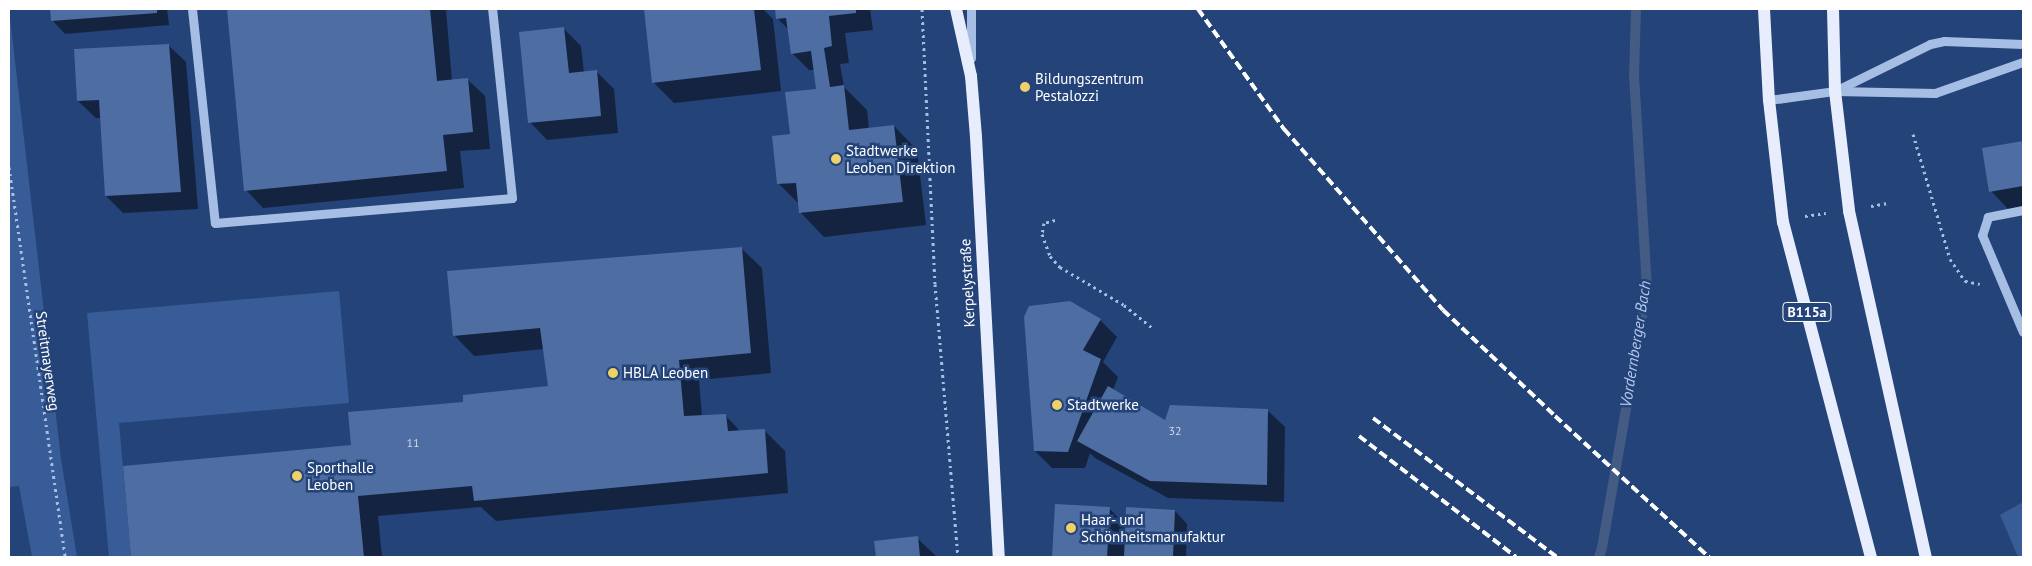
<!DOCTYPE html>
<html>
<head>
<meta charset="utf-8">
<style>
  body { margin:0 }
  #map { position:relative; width:2032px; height:566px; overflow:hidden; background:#244379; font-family:"PT Sans",sans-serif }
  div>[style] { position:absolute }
  .green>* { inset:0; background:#385c97 }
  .shadow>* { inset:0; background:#0007 }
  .stream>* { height:10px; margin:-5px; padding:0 5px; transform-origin:5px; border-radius:5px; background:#445b83 }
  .building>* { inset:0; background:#4d6da3 }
  .path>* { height:3px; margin-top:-1.5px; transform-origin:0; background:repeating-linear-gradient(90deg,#a7bee4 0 2.5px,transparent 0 6.5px) }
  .minor>* { height:9px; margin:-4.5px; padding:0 4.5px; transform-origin:4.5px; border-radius:4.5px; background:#a7bee4 }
  .major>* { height:12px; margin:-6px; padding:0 6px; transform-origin:6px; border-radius:6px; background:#e7edfc }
  .rail>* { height:4px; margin-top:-2px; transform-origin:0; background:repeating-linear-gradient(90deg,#fff 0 9px,transparent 0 13px) }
  .dots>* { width:14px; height:14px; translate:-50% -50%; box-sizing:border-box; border:2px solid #244379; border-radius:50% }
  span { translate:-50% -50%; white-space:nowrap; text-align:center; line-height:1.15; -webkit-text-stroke:5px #244379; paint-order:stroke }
  .number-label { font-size:12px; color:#d2dae8 }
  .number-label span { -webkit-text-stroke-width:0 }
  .shield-label span { padding:1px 4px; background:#244379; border:1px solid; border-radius:4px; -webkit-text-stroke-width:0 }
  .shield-label { font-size:14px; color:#fff; font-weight:700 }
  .poi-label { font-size:15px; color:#fff }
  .left { translate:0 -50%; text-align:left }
  .street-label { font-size:15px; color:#fff }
  .water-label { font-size:16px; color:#b2c8ec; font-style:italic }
  .frame { position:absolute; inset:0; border:10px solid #fff; pointer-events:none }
</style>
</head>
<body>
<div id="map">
  <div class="green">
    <i style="clip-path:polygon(9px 9px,61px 459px,77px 557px,32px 557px,19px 486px,9px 487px)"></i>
    <i style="clip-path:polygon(339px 291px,349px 403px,119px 423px,131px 557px,109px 557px,87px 313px)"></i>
    <i style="clip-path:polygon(2023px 502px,2023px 557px,2018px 557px,2000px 515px)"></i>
  </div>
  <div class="shadow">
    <i style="clip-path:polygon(52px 9px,167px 9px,169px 25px,65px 34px,53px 21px)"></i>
    <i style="clip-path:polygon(228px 9px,460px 9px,446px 10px,452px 81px,467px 79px,485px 96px,490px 149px,460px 151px,464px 188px,263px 208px,246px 190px)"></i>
    <i style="clip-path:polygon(660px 9px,763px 9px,773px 19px,781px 91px,674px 103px,653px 82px,645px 11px)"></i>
    <i style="clip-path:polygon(776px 9px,870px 9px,873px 30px,845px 33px,849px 63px,840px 64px,844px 87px,867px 110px,869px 129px,894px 126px,917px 150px,926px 225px,824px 237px,801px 213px,800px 205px,779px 184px,791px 135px,818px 90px,815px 70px,809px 70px,792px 53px,789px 30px,778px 19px)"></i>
    <i style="clip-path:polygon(564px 29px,581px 46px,584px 73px,597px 72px,614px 89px,618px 133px,547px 140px,530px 122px)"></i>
    <i style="clip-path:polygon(168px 45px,186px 62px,198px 209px,123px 213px,106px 196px,101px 118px,96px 118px,78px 101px)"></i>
    <i style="clip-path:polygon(2023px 142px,2023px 206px,2008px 209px,1991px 191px,1983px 149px)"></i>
    <i style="clip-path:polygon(741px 248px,762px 268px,771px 373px,699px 380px,702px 416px,725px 415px,741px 432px,764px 430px,785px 451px,788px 493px,496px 521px,481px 507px,378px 516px,382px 557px,132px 557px,124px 467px,353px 446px,465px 403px,549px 387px,544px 349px,474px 356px,454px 335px)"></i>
    <i style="clip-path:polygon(1025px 317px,1100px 320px,1117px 337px,1103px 362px,1118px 377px,1113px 390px,1166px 422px,1267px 410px,1285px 427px,1284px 502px,1168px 498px,1095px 458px,1090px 453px,1085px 468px,1052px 468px,1035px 451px)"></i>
    <i style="clip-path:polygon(1056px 506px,1110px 509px,1126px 526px,1175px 511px,1187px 524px,1186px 557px,1053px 557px)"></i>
    <i style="clip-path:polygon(917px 538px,937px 557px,877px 557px,875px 543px)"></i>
  </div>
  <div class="stream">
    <i style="left:1599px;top:557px;width:9px;rotate:-72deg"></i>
    <i style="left:1602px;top:548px;width:264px;rotate:-80.2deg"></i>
    <i style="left:1647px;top:288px;width:212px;rotate:-93.5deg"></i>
    <i style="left:1634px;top:76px;width:67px;rotate:-88.3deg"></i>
  </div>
  <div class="building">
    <i style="clip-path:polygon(50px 9px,157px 9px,157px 13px,51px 21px)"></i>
    <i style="clip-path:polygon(227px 9px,430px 9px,437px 81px,468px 78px,473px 132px,443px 135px,447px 171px,244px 191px)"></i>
    <i style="clip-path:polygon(644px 9px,754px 9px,761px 70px,652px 83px)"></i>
    <i style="clip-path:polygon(775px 9px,856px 9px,856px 13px,829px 16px,832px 46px,824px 48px,830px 87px,844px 85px,849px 130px,894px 125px,903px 202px,799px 213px,796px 183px,777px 184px,772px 136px,790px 134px,785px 92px,816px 89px,811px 51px,791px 54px,786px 18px,776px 19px)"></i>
    <i style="clip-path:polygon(564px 27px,569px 73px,597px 70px,601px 116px,528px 123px,519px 32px)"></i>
    <i style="clip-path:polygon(169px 44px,181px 192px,105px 196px,99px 100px,77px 101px,74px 49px)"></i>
    <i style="clip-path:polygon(2023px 141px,2023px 186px,1989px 192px,1982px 148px)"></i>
    <i style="clip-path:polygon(742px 247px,751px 353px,679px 360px,684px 416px,726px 414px,728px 431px,765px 429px,768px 473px,474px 501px,472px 486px,358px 496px,364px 557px,131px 557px,123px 466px,351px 445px,348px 412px,463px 402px,463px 395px,548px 386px,540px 328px,453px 336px,447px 271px)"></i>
    <i style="clip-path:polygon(1070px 301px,1101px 319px,1083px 350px,1101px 359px,1068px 452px,1034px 451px,1024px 317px,1029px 306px)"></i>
    <i style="clip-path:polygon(1108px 386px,1165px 420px,1170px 405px,1268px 409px,1267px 485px,1150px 481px,1077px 441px)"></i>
    <i style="clip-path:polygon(1055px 504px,1110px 507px,1107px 557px,1052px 557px)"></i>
    <i style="clip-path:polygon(1126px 507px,1175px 510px,1173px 557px,1124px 557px)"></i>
    <i style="clip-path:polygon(918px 536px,920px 557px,876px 557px,874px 541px)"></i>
  </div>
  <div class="path">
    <i style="left:922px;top:9px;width:275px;rotate:87.3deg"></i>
    <i style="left:935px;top:284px;width:274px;rotate:85.2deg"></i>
    <i style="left:1913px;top:134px;width:130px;rotate:73.5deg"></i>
    <i style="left:1950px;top:259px;width:27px;rotate:56deg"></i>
    <i style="left:1965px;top:281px;width:15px;rotate:11deg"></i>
    <i style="left:9px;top:167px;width:394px;rotate:81.8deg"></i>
    <i style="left:1871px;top:206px;width:17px;rotate:-10deg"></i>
    <i style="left:1805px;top:216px;width:21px;rotate:-8deg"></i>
    <i style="left:1055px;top:220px;width:11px;rotate:165deg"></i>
    <i style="left:1044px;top:223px;width:11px;rotate:100deg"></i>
    <i style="left:1042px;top:234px;width:23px;rotate:70deg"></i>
    <i style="left:1050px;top:256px;width:15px;rotate:48deg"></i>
    <i style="left:1060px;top:267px;width:74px;rotate:30.7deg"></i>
    <i style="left:1124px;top:305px;width:38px;rotate:39deg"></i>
  </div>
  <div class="minor">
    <i style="left:192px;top:9px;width:215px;rotate:83.9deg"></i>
    <i style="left:215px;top:223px;width:298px;rotate:-4.8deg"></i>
    <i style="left:512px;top:198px;width:190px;rotate:-96deg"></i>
    <i style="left:971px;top:58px;width:49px;rotate:-90deg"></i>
    <i style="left:1837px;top:90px;width:104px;rotate:-26.3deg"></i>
    <i style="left:1930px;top:44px;width:14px;rotate:-12deg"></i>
    <i style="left:1944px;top:41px;width:79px;rotate:2.2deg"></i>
    <i style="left:1769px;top:100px;width:67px;rotate:-7.8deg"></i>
    <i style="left:1835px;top:91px;width:100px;rotate:1.1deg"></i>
    <i style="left:1935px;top:93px;width:93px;rotate:-19.4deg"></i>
    <i style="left:2023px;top:210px;width:36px;rotate:169deg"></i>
    <i style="left:1988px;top:217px;width:19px;rotate:108deg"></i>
    <i style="left:1982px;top:235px;width:105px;rotate:67.1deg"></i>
  </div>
  <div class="major">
    <i style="left:956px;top:9px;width:69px;rotate:77.4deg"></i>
    <i style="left:971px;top:76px;width:61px;rotate:85.3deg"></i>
    <i style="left:976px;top:137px;width:421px;rotate:86.9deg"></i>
    <i style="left:1764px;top:9px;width:91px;rotate:86.9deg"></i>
    <i style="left:1769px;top:100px;width:123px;rotate:83.5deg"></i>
    <i style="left:1783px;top:222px;width:346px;rotate:75.3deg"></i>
    <i style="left:1833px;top:9px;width:82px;rotate:88.6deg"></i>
    <i style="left:1835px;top:91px;width:121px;rotate:83.3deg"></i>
    <i style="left:1849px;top:211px;width:354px;rotate:77.5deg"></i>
  </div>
  <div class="rail">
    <i style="left:1198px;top:9px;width:148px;rotate:54.4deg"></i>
    <i style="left:1284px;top:129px;width:241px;rotate:48.7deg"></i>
    <i style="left:1443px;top:310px;width:154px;rotate:43.4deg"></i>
    <i style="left:1555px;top:416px;width:209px;rotate:42.5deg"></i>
    <i style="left:1373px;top:418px;width:231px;rotate:37.1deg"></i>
    <i style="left:1359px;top:436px;width:198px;rotate:37.6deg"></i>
  </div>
  <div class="dots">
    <i style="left:1025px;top:87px;background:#eed16b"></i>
    <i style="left:836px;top:159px;background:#eed16b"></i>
    <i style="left:613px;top:373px;background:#eed16b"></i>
    <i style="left:1057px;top:405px;background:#eed16b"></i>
    <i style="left:297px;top:476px;background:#eed16b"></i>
    <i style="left:1071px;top:528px;background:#eed16b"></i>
  </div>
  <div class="number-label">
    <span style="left:1175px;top:431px">32</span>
    <span style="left:413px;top:443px">11</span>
  </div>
  <div class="shield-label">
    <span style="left:1807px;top:312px">B115a</span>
  </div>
  <div class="poi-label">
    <span class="left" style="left:1035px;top:87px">Bildungszentrum<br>Pestalozzi</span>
    <span class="left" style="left:846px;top:159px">Stadtwerke<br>Leoben Direktion</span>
    <span class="left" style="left:623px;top:373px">HBLA Leoben</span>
    <span class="left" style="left:1067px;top:405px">Stadtwerke</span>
    <span class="left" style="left:307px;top:476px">Sporthalle<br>Leoben</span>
    <span class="left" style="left:1081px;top:528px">Haar- und<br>Schönheitsmanufaktur</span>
  </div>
  <div class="street-label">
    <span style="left:967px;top:283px;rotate:-93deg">Kerpelystraße</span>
    <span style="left:48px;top:361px;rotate:82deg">Streitmayerweg</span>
  </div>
  <div class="water-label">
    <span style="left:1635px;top:344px;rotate:-81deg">Vordernberger Bach</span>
  </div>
  <div class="frame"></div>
</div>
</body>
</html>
